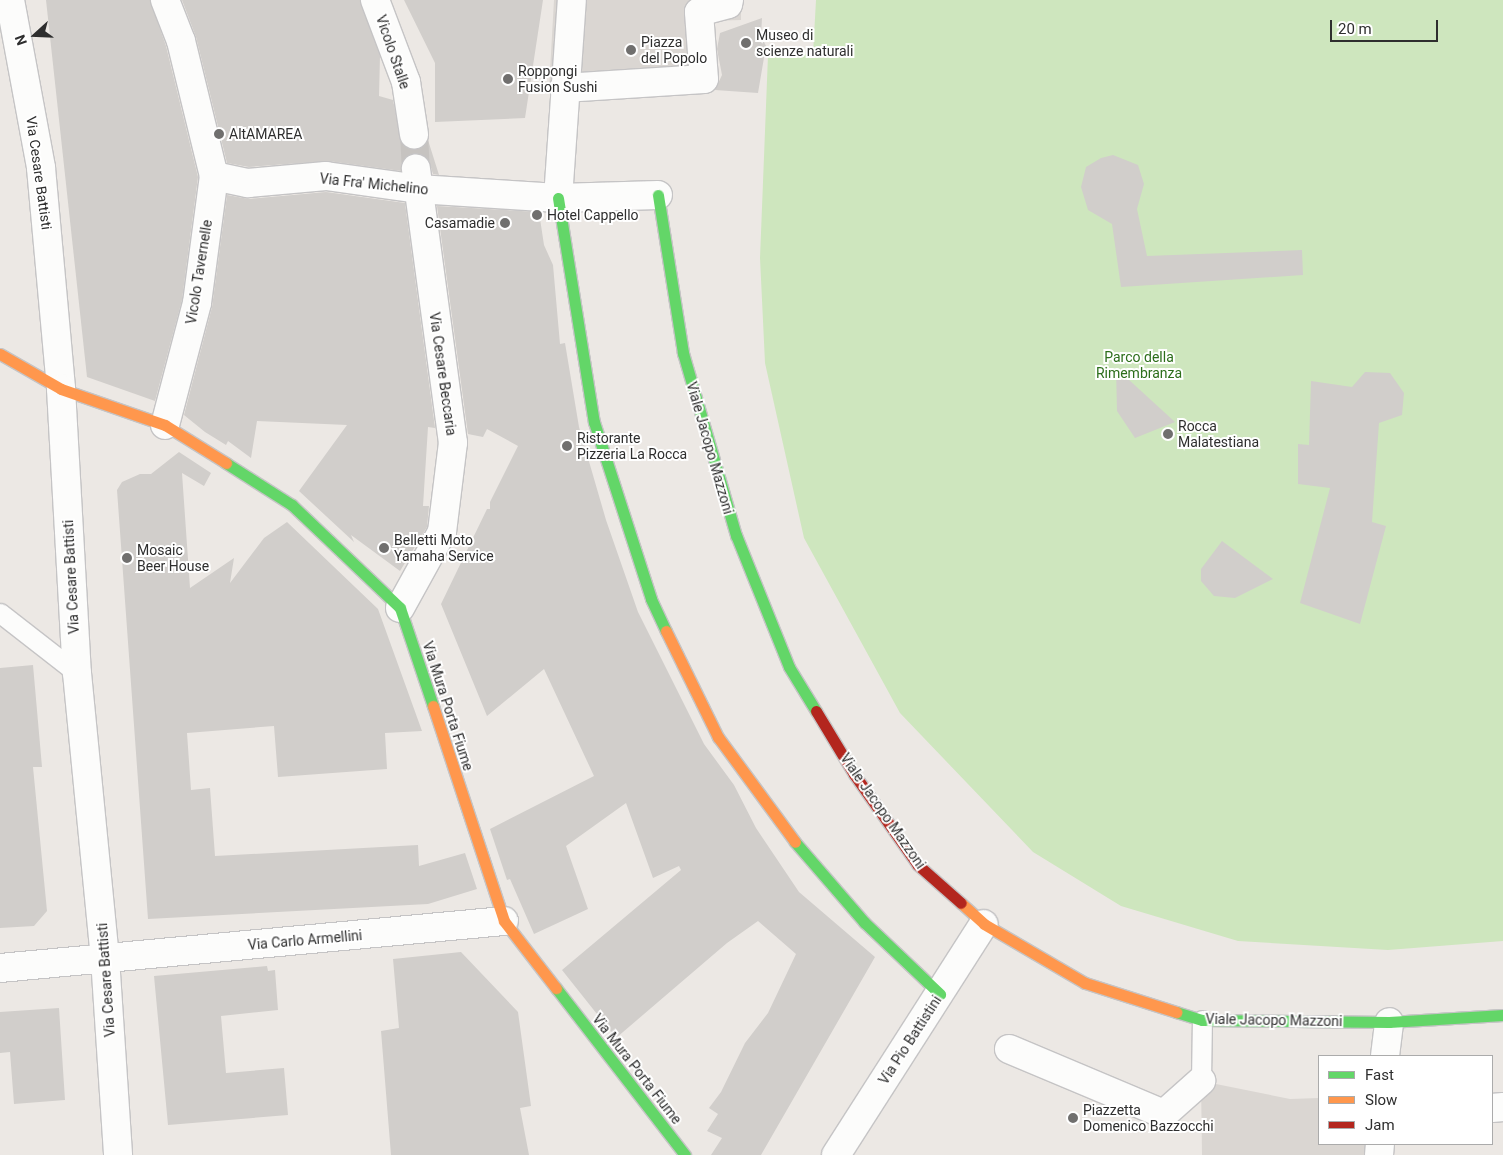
<!DOCTYPE html>
<html>
<head>
<meta charset="utf-8">
<style>
  body { margin:0 }
  #map { position:relative; width:1503px; height:1155px; overflow:hidden; background:#ece8e4; font-family:Roboto,sans-serif }
  div>[style] { position:absolute }
  .green>* { inset:0; background:#cee6be }
  .plaza>* { inset:0; background:#dad6d2 }
  .building>* { inset:0; background:#d1cecb }
  .street-tunnel>* { height:28px; margin-top:-14px; transform-origin:0; background:repeating-linear-gradient(90deg,#c6c3c0 0 28px,transparent 0 42px) }
  .roads { filter:drop-shadow(1px 0 #c5c4c5) drop-shadow(-1px 0 #c5c4c5) drop-shadow(0 1px #c5c4c5) drop-shadow(0 -1px #c5c4c5) }
  .lane>* { height:19px; margin:-9.5px; padding:0 9.5px; transform-origin:9.5px; border-radius:9.5px; background:#fcfcfb }
  .street>* { height:28px; margin:-14px; padding:0 14px; transform-origin:14px; border-radius:14px; background:#fcfcfb }
  .fast>* { height:11px; margin:-5.5px; padding:0 5.5px; transform-origin:5.5px; border-radius:5.5px; background:#63d668 }
  .slow>* { height:11px; margin:-5.5px; padding:0 5.5px; transform-origin:5.5px; border-radius:5.5px; background:#ff974d }
  .jam>* { height:11px; margin:-5.5px; padding:0 5.5px; transform-origin:5.5px; border-radius:5.5px; background:#b3261e }
  .dots>* { width:14px; height:14px; translate:-50% -50%; box-sizing:border-box; border:2px solid #fff; border-radius:50% }
  span { translate:-50% -50%; white-space:nowrap; text-align:center; line-height:1.15; -webkit-text-stroke:4px #fff; paint-order:stroke }
  .poi-label { font-size:14px; color:#2e2e2e }
  .left { translate:0 -50%; text-align:left }
  .right { translate:-100% -50%; text-align:right }
  .street-label { font-size:14px; color:#2e2e2e }
  .park-label { font-size:14px; color:#2c6e1b }
  .legend { position:absolute; left:1318px; top:1055px; width:175px; height:90px; box-sizing:border-box; background:#fff; border:1px solid #ababab; margin:0; padding:6px 9px; list-style:none; font-size:15px; color:#2e2e2e }
  .legend li { display:flex; align-items:center; gap:10px; height:25px }
  .legend b { width:25px; border:1px solid #ababab }
  .north { position:absolute; left:10px; top:10px; width:50px; height:50px; -webkit-text-stroke:4px #fff; paint-order:stroke; rotate:250deg; font-size:14px; font-weight:700; line-height:20px; text-align:center; color:#2e2e2e }
  .north::after { content:''; display:block; margin:auto; width:18px; height:22px; background:#2e2e2e; clip-path:polygon(50% 0,100% 100%,50% 72%,0 100%) }
  .scale { position:absolute; left:1330px; top:20px; width:108px; height:22px; box-sizing:border-box; border:2px solid #2e2e2e; border-top:0; padding-left:6px; font-size:15px; line-height:18px; white-space:nowrap; color:#2e2e2e; -webkit-text-stroke:4px #fff; paint-order:stroke }
</style>
</head>
<body>
<div id="map">
  <div class="green">
    <i style="clip-path:polygon(816px 0,1503px 0,1503px 941px,1388px 950px,1238px 941px,1121px 906px,1033px 852px,900px 713px,804px 538px,765px 363px,760px 258px,768px 55px,813px 54px)"></i>
  </div>
  <div class="plaza">
    <i style="clip-path:polygon(554px 0,741px 0,741px 20px,708px 21px,712px 79px,549px 89px)"></i>
    <i style="clip-path:polygon(1201px 1081px,1290px 1099px,1319px 1098px,1319px 1144px,1385px 1144px,1385px 1155px,1202px 1155px)"></i>
  </div>
  <div class="building">
    <i style="clip-path:polygon(46px 0,150px 0,166px 46px,198px 177px,182px 300px,155px 401px,87px 377px)"></i>
    <i style="clip-path:polygon(182px 0,360px 0,380px 56px,379px 96px,393px 100px,402px 144px,417px 149px,428px 140px,439px 175px,433px 174px,428px 158px,414px 153px,402px 162px,401px 171px,328px 161px,249px 167px,227px 163px,196px 37px)"></i>
    <i style="clip-path:polygon(404px 0,543px 0,525px 118px,435px 122px,435px 63px)"></i>
    <i style="clip-path:polygon(762px 18px,761px 36px,766px 46px,758px 93px,715px 90px,722px 75px,717px 49px,720px 33px)"></i>
    <i style="clip-path:polygon(1113px 155px,1138px 165px,1144px 184px,1137px 209px,1147px 256px,1302px 250px,1303px 275px,1121px 287px,1112px 224px,1088px 210px,1081px 187px,1086px 167px,1101px 158px)"></i>
    <i style="clip-path:polygon(326px 192px,405px 203px,435px 428px,428px 427px,423px 506px,429px 506px,427px 527px,400px 571px,351px 535px,354px 542px,299px 491px,347px 425px,257px 421px,251px 458px,228px 441px,226px 445px,205px 432px,184px 415px,212px 307px,227px 195px,249px 199px)"></i>
    <i style="clip-path:polygon(437px 206px,539px 212px,544px 245px,553px 265px,560px 344px,565px 343px,579px 427px,606px 520px,638px 612px,704px 744px,734px 785px,756px 828px,799px 892px,875px 957px,761px 1155px,711px 1155px,722px 1138px,707px 1131px,718px 1114px,709px 1108px,721px 1092px,745px 1043px,768px 1013px,796px 954px,758px 921px,727px 943px,616px 1038px,562px 970px,681px 870px,679px 866px,653px 878px,626px 803px,566px 846px,588px 909px,534px 934px,510px 879px,507px 880px,490px 829px,594px 776px,544px 669px,487px 716px,441px 604px,487px 509px,490px 509px,490px 502px,518px 446px,487px 429px,483px 437px,468px 434px)"></i>
    <i style="clip-path:polygon(1116px 368px,1175px 422px,1135px 438px,1117px 411px)"></i>
    <i style="clip-path:polygon(1365px 372px,1390px 373px,1404px 393px,1402px 415px,1379px 423px,1372px 522px,1386px 526px,1360px 624px,1300px 603px,1330px 488px,1298px 484px,1298px 444px,1309px 445px,1311px 381px,1352px 387px)"></i>
    <i style="clip-path:polygon(179px 452px,211px 473px,204px 486px,182px 473px,190px 588px,234px 558px,230px 583px,264px 538px,287px 522px,378px 609px,422px 731px,385px 733px,387px 769px,278px 777px,274px 726px,187px 733px,191px 790px,210px 788px,215px 856px,418px 845px,419px 866px,465px 853px,477px 889px,428px 904px,148px 919px,117px 490px,122px 482px,140px 474px,151px 474px)"></i>
    <i style="clip-path:polygon(1222px 541px,1273px 579px,1235px 598px,1214px 596px,1201px 581px,1201px 569px)"></i>
    <i style="clip-path:polygon(33px 665px,42px 767px,33px 767px,47px 911px,34px 926px,0 928px,0 668px)"></i>
    <i style="clip-path:polygon(461px 952px,518px 1012px,531px 1106px,520px 1108px,529px 1155px,391px 1155px,381px 1031px,399px 1028px,393px 959px)"></i>
    <i style="clip-path:polygon(267px 966px,268px 971px,275px 970px,278px 1010px,221px 1016px,226px 1073px,284px 1068px,288px 1115px,168px 1125px,154px 976px)"></i>
    <i style="clip-path:polygon(59px 1008px,65px 1100px,14px 1104px,10px 1052px,0 1053px,0 1012px)"></i>
  </div>
  <div class="street-tunnel">
    <i style="left:414px;top:134px;width:34px;rotate:87deg"></i>
  </div>
  <div class="roads">
    <div class="lane">
      <i style="left:0;top:613px;width:98px;rotate:37.9deg"></i>
      <i style="left:1201px;top:1081px;width:61px;rotate:-89.1deg"></i>
    </div>
    <div class="street">
      <i style="left:10px;top:0;width:171px;rotate:79.5deg"></i>
      <i style="left:41px;top:168px;width:222px;rotate:84.8deg"></i>
      <i style="left:61px;top:389px;width:284px;rotate:86.8deg"></i>
      <i style="left:77px;top:673px;width:286px;rotate:84.4deg"></i>
      <i style="left:105px;top:958px;width:197px;rotate:86.2deg"></i>
      <i style="left:165px;top:0;width:44px;rotate:68.7deg"></i>
      <i style="left:181px;top:41px;width:139px;rotate:76.3deg"></i>
      <i style="left:214px;top:176px;width:35px;rotate:12deg"></i>
      <i style="left:248px;top:183px;width:78px;rotate:-5.1deg"></i>
      <i style="left:326px;top:176px;width:93px;rotate:8deg"></i>
      <i style="left:418px;top:189px;width:140px;rotate:3.7deg"></i>
      <i style="left:558px;top:198px;width:100px;rotate:-1.7deg"></i>
      <i style="left:375px;top:0;width:88px;rotate:69.3deg"></i>
      <i style="left:406px;top:82px;width:53px;rotate:81.3deg"></i>
      <i style="left:564px;top:88px;width:140px;rotate:-3.7deg"></i>
      <i style="left:704px;top:79px;width:67px;rotate:-94.3deg"></i>
      <i style="left:699px;top:12px;width:30px;rotate:-15deg"></i>
      <i style="left:728px;top:4px;width:4px;rotate:-76deg"></i>
      <i style="left:558px;top:198px;width:198px;rotate:-86deg"></i>
      <i style="left:165px;top:425px;width:126px;rotate:-75.3deg"></i>
      <i style="left:197px;top:303px;width:128px;rotate:-82.4deg"></i>
      <i style="left:400px;top:608px;width:87px;rotate:-61.1deg"></i>
      <i style="left:442px;top:532px;width:90px;rotate:-83deg"></i>
      <i style="left:453px;top:443px;width:277px;rotate:-97.7deg"></i>
      <i style="left:0;top:968px;width:506px;rotate:-5.33deg"></i>
      <i style="left:1009px;top:1049px;width:168px;rotate:22.8deg"></i>
      <i style="left:1164px;top:1114px;width:50px;rotate:-41.7deg"></i>
      <i style="left:1385px;top:1056px;width:34px;rotate:-83deg"></i>
      <i style="left:1492px;top:1108px;width:11px;rotate:-5deg"></i>
      <i style="left:836px;top:1155px;width:274px;rotate:-57.4deg"></i>
      <i style="left:1379px;top:1155px;width:11px;rotate:-85deg"></i>
    </div>
    <div class="fast">
      <i style="left:658px;top:195px;width:160px;rotate:81deg"></i>
      <i style="left:683px;top:353px;width:190px;rotate:73.8deg"></i>
      <i style="left:736px;top:535px;width:142px;rotate:68.1deg"></i>
      <i style="left:789px;top:667px;width:52px;rotate:58.5deg"></i>
      <i style="left:558px;top:198px;width:227px;rotate:80.9deg"></i>
      <i style="left:594px;top:422px;width:186px;rotate:72.1deg"></i>
      <i style="left:651px;top:599px;width:35px;rotate:65deg"></i>
      <i style="left:226px;top:463px;width:78px;rotate:32.5deg"></i>
      <i style="left:292px;top:505px;width:149px;rotate:43.6deg"></i>
      <i style="left:400px;top:608px;width:103px;rotate:71.4deg"></i>
      <i style="left:795px;top:842px;width:106px;rotate:49.2deg"></i>
      <i style="left:864px;top:922px;width:105px;rotate:43.5deg"></i>
      <i style="left:556px;top:988px;width:211px;rotate:52.3deg"></i>
      <i style="left:1176px;top:1012px;width:27px;rotate:17deg"></i>
      <i style="left:1202px;top:1020px;width:187px;rotate:0.6deg"></i>
      <i style="left:1389px;top:1022px;width:114px;rotate:-3.5deg"></i>
    </div>
    <div class="slow">
      <i style="left:0;top:354px;width:70px;rotate:29.8deg"></i>
      <i style="left:61px;top:389px;width:110px;rotate:19.1deg"></i>
      <i style="left:165px;top:425px;width:72px;rotate:31.9deg"></i>
      <i style="left:666px;top:631px;width:118px;rotate:63.9deg"></i>
      <i style="left:718px;top:737px;width:130px;rotate:53.7deg"></i>
      <i style="left:433px;top:706px;width:226px;rotate:71.7deg"></i>
      <i style="left:504px;top:921px;width:85px;rotate:52.2deg"></i>
      <i style="left:961px;top:903px;width:31px;rotate:42deg"></i>
      <i style="left:984px;top:924px;width:117px;rotate:30.3deg"></i>
      <i style="left:1085px;top:983px;width:96px;rotate:17.7deg"></i>
    </div>
    <div class="jam">
      <i style="left:816px;top:711px;width:74px;rotate:58.9deg"></i>
      <i style="left:854px;top:774px;width:111px;rotate:54.9deg"></i>
      <i style="left:918px;top:865px;width:57px;rotate:41.5deg"></i>
    </div>
  </div>
  <div class="dots">
    <i style="left:746px;top:43px;background:#706f6e"></i>
    <i style="left:631px;top:50px;background:#706f6e"></i>
    <i style="left:508px;top:79px;background:#706f6e"></i>
    <i style="left:219px;top:134px;background:#706f6e"></i>
    <i style="left:537px;top:215px;background:#706f6e"></i>
    <i style="left:505px;top:223px;background:#706f6e"></i>
    <i style="left:1168px;top:434px;background:#706f6e"></i>
    <i style="left:567px;top:446px;background:#706f6e"></i>
    <i style="left:384px;top:548px;background:#706f6e"></i>
    <i style="left:127px;top:558px;background:#706f6e"></i>
    <i style="left:1073px;top:1118px;background:#706f6e"></i>
  </div>
  <div class="poi-label">
    <span class="left" style="left:756px;top:43px">Museo di<br>scienze naturali</span>
    <span class="left" style="left:641px;top:50px">Piazza<br>del Popolo</span>
    <span class="left" style="left:518px;top:79px">Roppongi<br>Fusion Sushi</span>
    <span class="left" style="left:229px;top:134px">AltAMAREA</span>
    <span class="left" style="left:547px;top:215px">Hotel Cappello</span>
    <span class="right" style="left:495px;top:223px">Casamadie</span>
    <span class="left" style="left:1178px;top:434px">Rocca<br>Malatestiana</span>
    <span class="left" style="left:577px;top:446px">Ristorante<br>Pizzeria La Rocca</span>
    <span class="left" style="left:394px;top:548px">Belletti Moto<br>Yamaha Service</span>
    <span class="left" style="left:137px;top:558px">Mosaic<br>Beer House</span>
    <span class="left" style="left:1083px;top:1118px">Piazzetta<br>Domenico Bazzocchi</span>
  </div>
  <div class="street-label">
    <span style="left:393px;top:52px;rotate:71deg">Vicolo Stalle</span>
    <span style="left:39px;top:173px;rotate:82deg">Via Cesare Battisti</span>
    <span style="left:374px;top:184px;rotate:6deg">Via Fra' Michelino</span>
    <span style="left:199px;top:272px;rotate:-81deg">Vicolo Tavernelle</span>
    <span style="left:443px;top:374px;rotate:82deg">Via Cesare Beccaria</span>
    <span style="left:710px;top:448px;rotate:74deg">Viale Jacopo Mazzoni</span>
    <span style="left:71px;top:577px;rotate:-93deg">Via Cesare Battisti</span>
    <span style="left:448px;top:706px;rotate:72deg">Via Mura Porta Fiume</span>
    <span style="left:883px;top:811px;rotate:55deg">Viale Jacopo Mazzoni</span>
    <span style="left:305px;top:940px;rotate:-5deg">Via Carlo Armellini</span>
    <span style="left:106px;top:980px;rotate:-94deg">Via Cesare Battisti</span>
    <span style="left:1274px;top:1020px;rotate:1deg">Viale Jacopo Mazzoni</span>
    <span style="left:910px;top:1040px;rotate:-57deg">Via Pio Battistini</span>
    <span style="left:637px;top:1069px;rotate:52deg">Via Mura Porta Fiume</span>
  </div>
  <div class="park-label">
    <span style="left:1139px;top:365px">Parco della<br>Rimembranza</span>
  </div>
  <ul class="legend">
  <li><b style="height:6px;background:#63d668"></b>Fast</li>
  <li><b style="height:6px;background:#ff974d"></b>Slow</li>
  <li><b style="height:6px;background:#b3261e"></b>Jam</li>
  </ul>
  <div class="north">N</div>
  <div class="scale">20 m</div>
</div>
</body>
</html>
